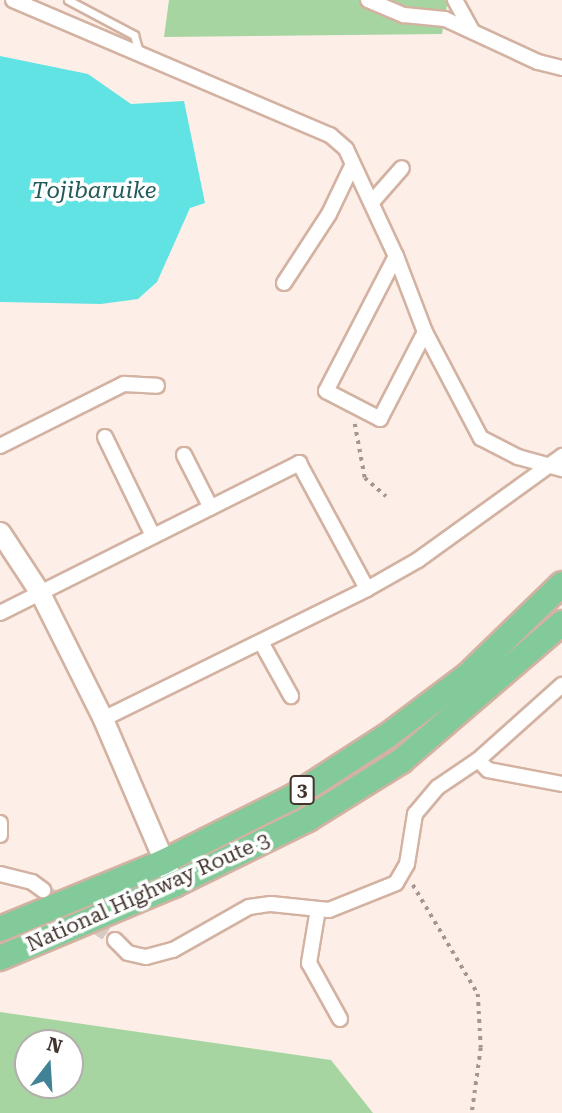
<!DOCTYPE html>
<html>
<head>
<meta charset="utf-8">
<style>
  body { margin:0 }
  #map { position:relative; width:562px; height:1113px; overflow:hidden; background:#fdefe8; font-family:"Roboto Serif",serif }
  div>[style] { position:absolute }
  .green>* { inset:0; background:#a6d5a2 }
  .water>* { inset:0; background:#61e2e3 }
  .minor-tunnel>* { height:14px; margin-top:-7px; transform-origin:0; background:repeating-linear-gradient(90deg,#d7cac3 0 14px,transparent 0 21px) }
  .path>* { height:3.5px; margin-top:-1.75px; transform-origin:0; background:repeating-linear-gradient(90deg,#a49790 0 3.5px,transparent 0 8.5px) }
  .roads { filter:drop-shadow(2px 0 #d3b2a2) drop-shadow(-2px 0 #d3b2a2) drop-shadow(0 2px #d3b2a2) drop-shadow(0 -2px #d3b2a2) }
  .service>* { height:7px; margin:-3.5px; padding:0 3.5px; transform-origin:3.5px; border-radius:3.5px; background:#fff }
  .minor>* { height:14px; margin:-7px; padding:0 7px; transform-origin:7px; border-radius:7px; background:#fff }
  .tertiary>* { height:19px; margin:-9.5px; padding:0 9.5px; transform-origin:9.5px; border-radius:9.5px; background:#fff }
  .trunk>* { height:24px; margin:-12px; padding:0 12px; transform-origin:12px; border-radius:12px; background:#83ca9a }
  span { translate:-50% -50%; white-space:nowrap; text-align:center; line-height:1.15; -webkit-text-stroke:7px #fff; paint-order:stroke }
  .shield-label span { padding:2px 5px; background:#fff; border:2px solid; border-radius:5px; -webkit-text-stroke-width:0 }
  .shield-label { font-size:19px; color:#41342d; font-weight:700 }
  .street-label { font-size:21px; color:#41342d }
  .water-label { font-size:23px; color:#235a5a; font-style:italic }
  .north { position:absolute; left:14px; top:1029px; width:70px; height:70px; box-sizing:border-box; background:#fff; border:2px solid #b3aeab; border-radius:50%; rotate:17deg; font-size:19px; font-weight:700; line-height:28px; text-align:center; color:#41342d }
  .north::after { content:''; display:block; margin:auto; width:24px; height:32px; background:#428296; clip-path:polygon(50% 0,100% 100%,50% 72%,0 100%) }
</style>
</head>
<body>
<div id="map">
  <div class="green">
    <i style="clip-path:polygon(169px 0,448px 0,442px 34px,164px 37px)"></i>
    <i style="clip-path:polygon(evenodd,0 1012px,331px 1060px,373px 1113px,0 1113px,0 1012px,70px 1043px,70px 1085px,28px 1085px,28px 1043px,70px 1043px)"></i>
  </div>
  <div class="water">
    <i style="clip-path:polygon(0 56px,88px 74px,131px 104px,184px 101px,205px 203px,190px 208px,157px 282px,138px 299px,101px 304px,0 302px)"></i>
  </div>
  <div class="minor-tunnel">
    <i style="left:43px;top:890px;width:88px;rotate:34.8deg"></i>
  </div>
  <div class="path">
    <i style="left:355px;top:424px;width:55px;rotate:79.5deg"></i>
    <i style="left:365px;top:478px;width:28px;rotate:41deg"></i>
    <i style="left:413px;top:885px;width:127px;rotate:59.2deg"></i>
    <i style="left:478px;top:994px;width:54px;rotate:86.8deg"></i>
    <i style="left:481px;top:1048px;width:66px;rotate:97.9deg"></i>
  </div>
  <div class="roads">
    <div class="service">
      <i style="left:68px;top:0;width:75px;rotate:27.9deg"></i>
      <i style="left:134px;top:35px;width:18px;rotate:74deg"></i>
    </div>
    <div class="minor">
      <i style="left:13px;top:0;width:345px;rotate:23.1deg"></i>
      <i style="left:330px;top:135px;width:21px;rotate:41deg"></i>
      <i style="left:346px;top:149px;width:118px;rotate:65deg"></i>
      <i style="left:396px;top:256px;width:81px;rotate:69.1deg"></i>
      <i style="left:425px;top:332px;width:120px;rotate:62.2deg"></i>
      <i style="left:481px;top:438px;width:42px;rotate:27.2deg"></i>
      <i style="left:518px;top:457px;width:46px;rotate:15.3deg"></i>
      <i style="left:368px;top:0;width:39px;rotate:23deg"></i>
      <i style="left:404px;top:15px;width:41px;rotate:5.6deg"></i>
      <i style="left:445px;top:19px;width:102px;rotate:24.8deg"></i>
      <i style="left:538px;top:62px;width:25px;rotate:14deg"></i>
      <i style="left:455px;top:0;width:33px;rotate:61deg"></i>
      <i style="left:372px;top:202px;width:45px;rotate:-48.6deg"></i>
      <i style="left:396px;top:256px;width:152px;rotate:117.4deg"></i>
      <i style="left:326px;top:391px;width:61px;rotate:27.4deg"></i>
      <i style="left:380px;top:419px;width:98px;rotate:-62.7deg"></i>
      <i style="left:284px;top:283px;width:82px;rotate:-56.9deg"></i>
      <i style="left:329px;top:214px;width:55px;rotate:-64.4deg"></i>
      <i style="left:105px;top:437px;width:110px;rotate:64.1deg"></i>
      <i style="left:0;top:446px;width:139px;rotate:-26.6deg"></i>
      <i style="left:124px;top:384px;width:33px;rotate:3deg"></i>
      <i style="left:184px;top:455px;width:59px;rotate:63deg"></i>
      <i style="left:0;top:613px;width:335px;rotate:-26.6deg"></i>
      <i style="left:299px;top:463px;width:143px;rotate:61.6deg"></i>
      <i style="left:261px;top:642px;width:62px;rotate:60.9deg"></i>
      <i style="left:103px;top:719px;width:294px;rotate:-26.2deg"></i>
      <i style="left:367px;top:589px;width:59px;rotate:-29.6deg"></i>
      <i style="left:418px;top:560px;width:178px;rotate:-35.8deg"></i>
      <i style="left:478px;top:760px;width:14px;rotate:45deg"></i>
      <i style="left:488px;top:770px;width:75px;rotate:10.7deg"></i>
      <i style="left:0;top:823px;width:12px;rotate:90deg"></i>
      <i style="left:0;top:874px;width:33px;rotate:14deg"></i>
      <i style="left:32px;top:882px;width:14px;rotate:36deg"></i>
      <i style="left:318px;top:909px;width:55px;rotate:99.5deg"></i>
      <i style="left:309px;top:963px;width:64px;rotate:61deg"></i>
      <i style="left:115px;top:940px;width:18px;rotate:45deg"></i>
      <i style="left:128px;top:953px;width:18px;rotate:13deg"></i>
      <i style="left:146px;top:957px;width:28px;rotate:-15deg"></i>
      <i style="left:173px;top:950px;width:87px;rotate:-29.5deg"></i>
      <i style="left:249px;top:907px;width:22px;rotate:-8deg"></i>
      <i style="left:271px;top:904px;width:58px;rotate:5.9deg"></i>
      <i style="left:329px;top:910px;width:72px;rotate:-21.9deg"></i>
      <i style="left:396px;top:883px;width:22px;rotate:-60deg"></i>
      <i style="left:407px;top:864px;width:51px;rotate:-80.9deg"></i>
      <i style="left:415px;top:814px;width:35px;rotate:-50deg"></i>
      <i style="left:438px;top:787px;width:48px;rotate:-34deg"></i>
      <i style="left:478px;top:760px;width:113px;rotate:-41.8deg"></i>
    </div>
    <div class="tertiary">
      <i style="left:0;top:532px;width:73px;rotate:56.7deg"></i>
      <i style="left:40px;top:593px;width:141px;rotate:63.4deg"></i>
      <i style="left:103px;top:719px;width:181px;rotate:66.8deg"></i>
    </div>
    <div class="trunk">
      <i style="left:0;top:929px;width:176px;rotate:-22.3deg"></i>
      <i style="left:163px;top:862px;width:143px;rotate:-26.6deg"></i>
      <i style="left:291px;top:798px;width:114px;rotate:-32.9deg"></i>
      <i style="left:387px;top:736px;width:100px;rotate:-36.9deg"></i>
      <i style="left:467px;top:676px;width:132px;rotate:-44.1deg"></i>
      <i style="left:0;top:958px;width:189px;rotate:-22.8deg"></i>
      <i style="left:174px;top:885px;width:149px;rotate:-26.2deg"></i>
      <i style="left:308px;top:819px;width:110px;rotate:-31.9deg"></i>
      <i style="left:401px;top:761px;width:212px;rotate:-40.6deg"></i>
    </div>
  </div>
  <div class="shield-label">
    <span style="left:302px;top:790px">3</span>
  </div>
  <div class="street-label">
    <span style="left:148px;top:892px;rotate:-24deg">National Highway Route 3</span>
  </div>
  <div class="water-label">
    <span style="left:94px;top:191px">Tojibaruike</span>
  </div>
  <div class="north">N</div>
</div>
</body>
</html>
